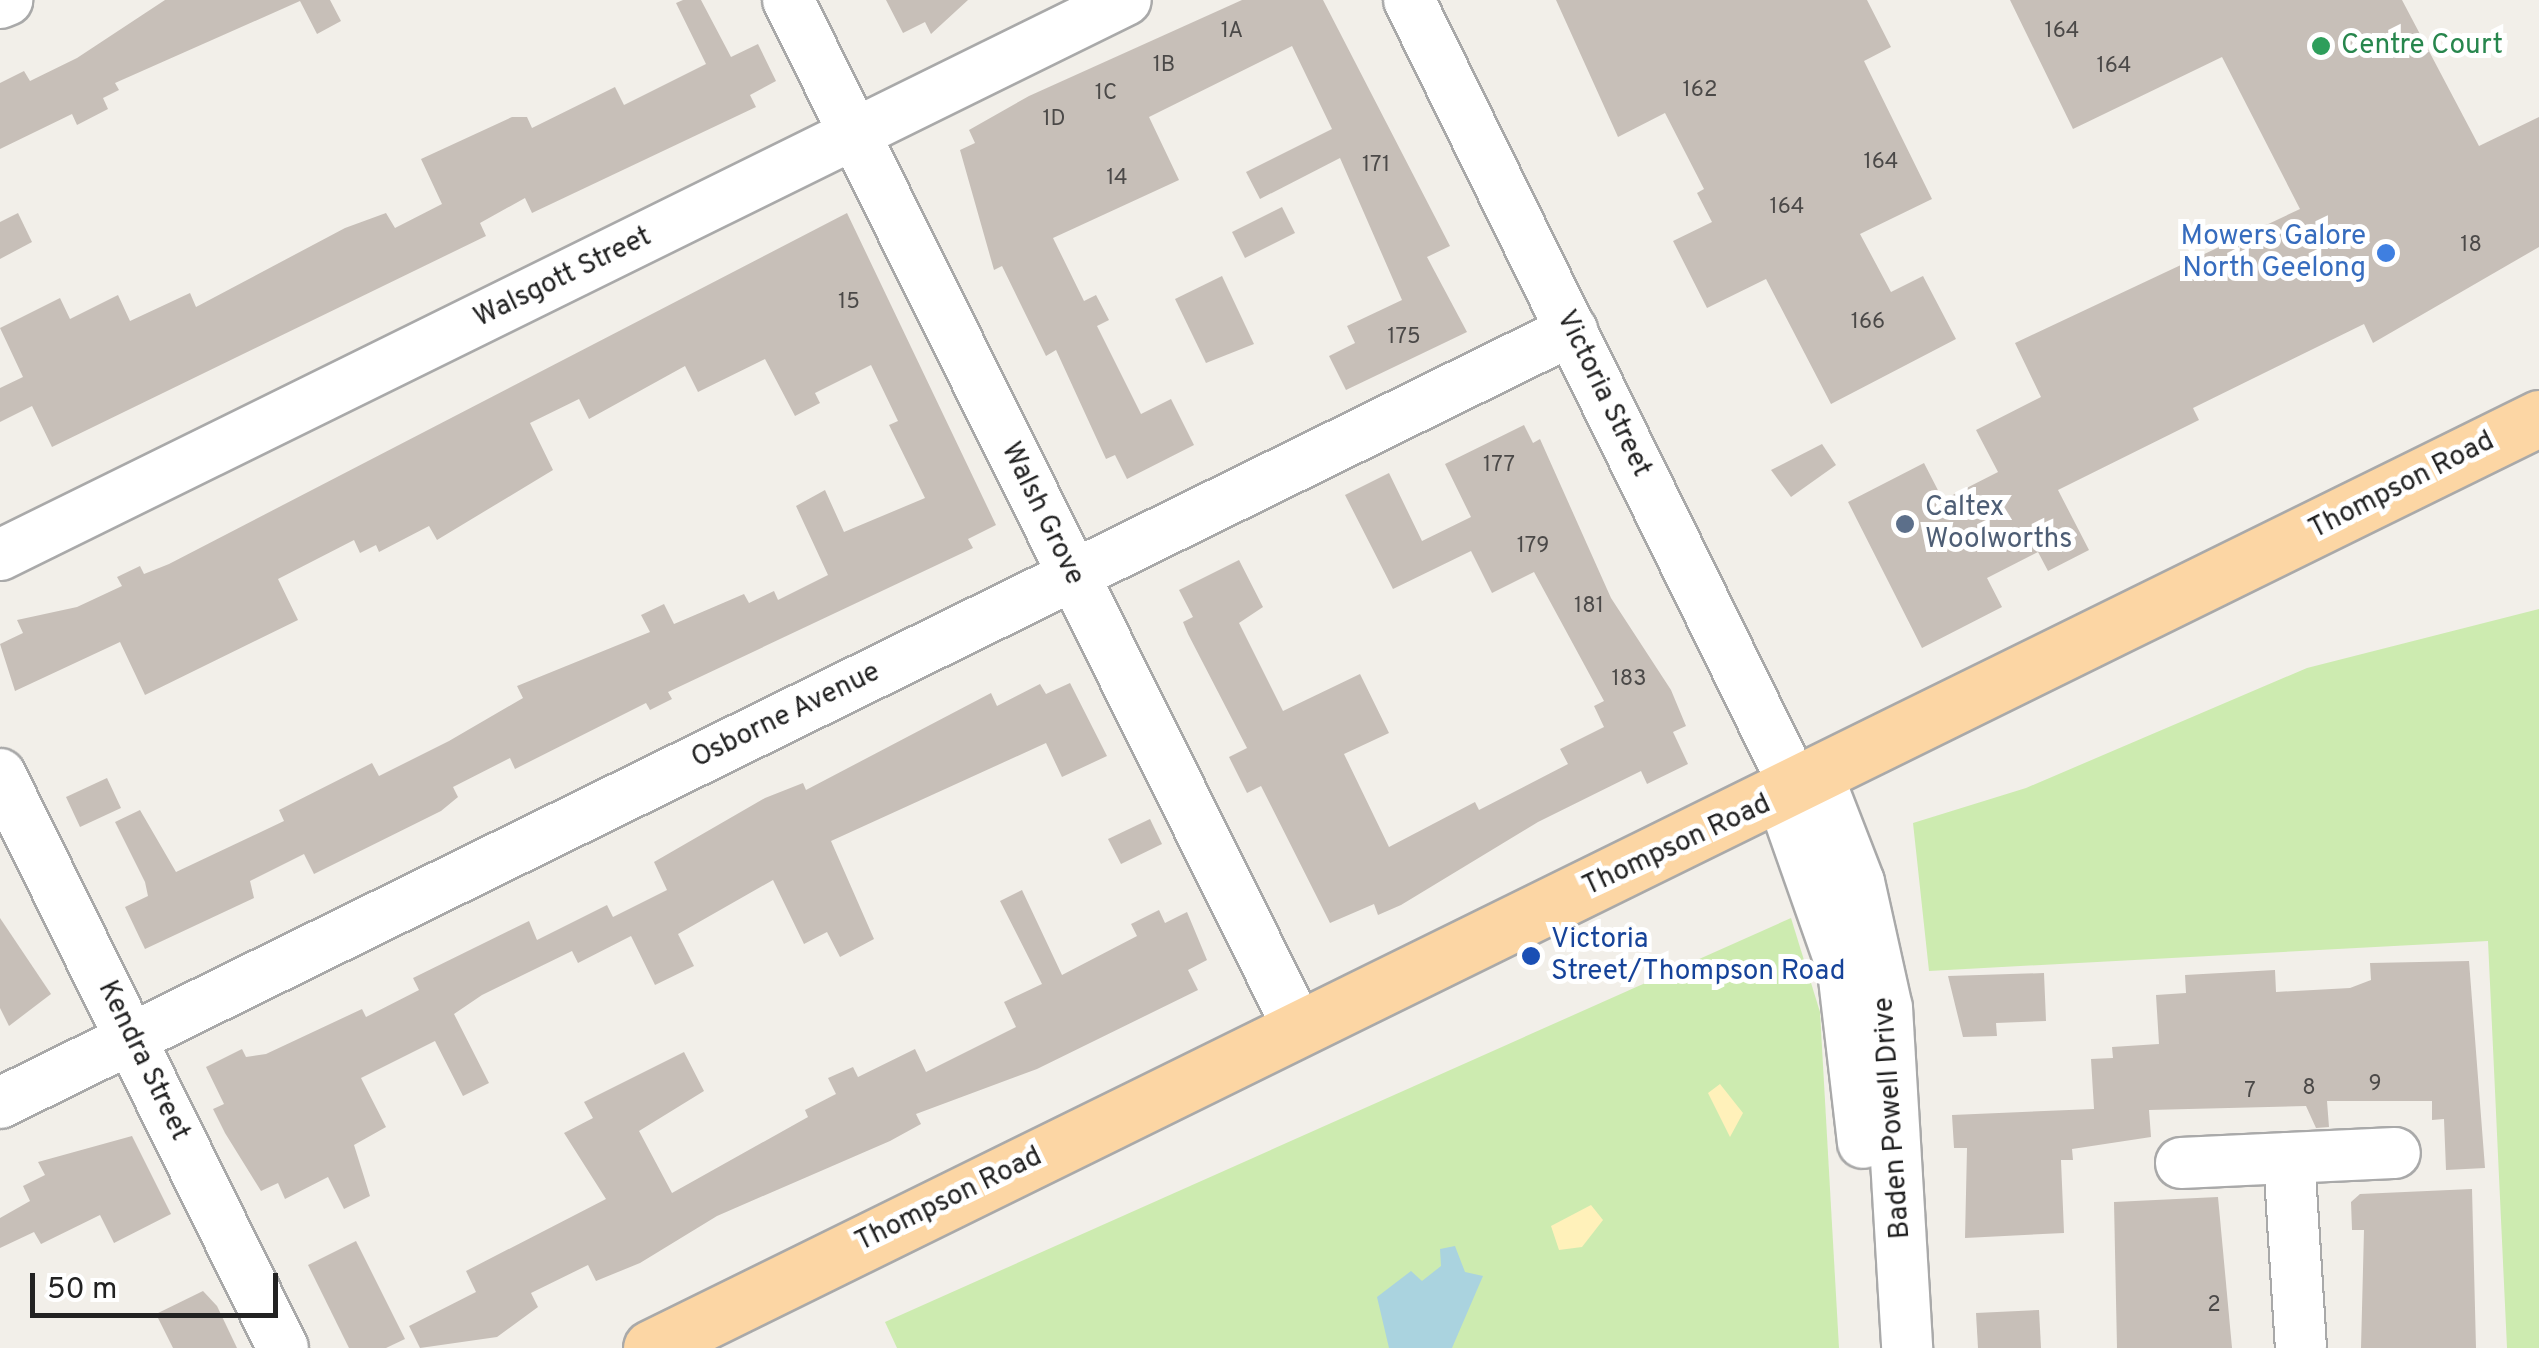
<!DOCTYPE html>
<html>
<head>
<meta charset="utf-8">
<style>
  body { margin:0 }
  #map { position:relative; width:2539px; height:1348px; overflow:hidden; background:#f2efe9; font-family:Overpass,sans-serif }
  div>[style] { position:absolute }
  .grass>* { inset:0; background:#cdebb0 }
  .sand>* { inset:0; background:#fff1ba }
  .water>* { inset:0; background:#aad3df }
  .building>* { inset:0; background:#c7bfb8 }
  .roads { filter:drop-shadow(2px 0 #a9a9a9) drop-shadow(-2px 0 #a9a9a9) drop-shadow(0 2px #a9a9a9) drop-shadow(0 -2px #a9a9a9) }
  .minor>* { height:50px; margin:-25px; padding:0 25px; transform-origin:25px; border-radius:25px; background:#fff }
  .major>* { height:55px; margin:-27.5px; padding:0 27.5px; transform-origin:27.5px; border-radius:27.5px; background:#fcd6a4 }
  .dots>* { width:28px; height:28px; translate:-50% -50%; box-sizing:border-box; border:5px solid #fff; border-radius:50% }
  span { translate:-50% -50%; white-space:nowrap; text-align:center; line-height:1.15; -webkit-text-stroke:10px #fff; paint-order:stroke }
  .number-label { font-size:22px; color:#4b4948 }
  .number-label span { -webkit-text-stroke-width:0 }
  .leisure-label { font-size:28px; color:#27864d }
  .left { translate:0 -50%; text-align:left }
  .shop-label { font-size:28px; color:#366cbe }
  .right { translate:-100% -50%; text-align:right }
  .street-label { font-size:28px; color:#222 }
  .service-label { font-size:28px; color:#4e5e75 }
  .transit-label { font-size:28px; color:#164399 }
  .scale { position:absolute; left:30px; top:1273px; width:248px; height:45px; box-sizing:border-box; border:5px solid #222; border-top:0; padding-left:12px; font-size:30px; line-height:35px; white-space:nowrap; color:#222; -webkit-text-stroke:8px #fff; paint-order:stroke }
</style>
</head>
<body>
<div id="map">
  <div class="grass">
    <i style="clip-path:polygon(2539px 609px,2539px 1348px,2507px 1348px,2488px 941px,1929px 971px,1913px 823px,2026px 788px,2307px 668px)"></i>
    <i style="clip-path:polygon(1791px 918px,1820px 1012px,1839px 1348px,897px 1348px,885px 1322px)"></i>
  </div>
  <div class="sand">
    <i style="clip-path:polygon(1720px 1084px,1743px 1113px,1730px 1137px,1708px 1093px)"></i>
    <i style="clip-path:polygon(1591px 1205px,1603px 1220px,1582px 1247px,1559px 1250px,1551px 1226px)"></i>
  </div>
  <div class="water">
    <i style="clip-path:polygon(1455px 1246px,1465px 1272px,1483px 1276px,1452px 1348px,1389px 1348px,1377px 1297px,1411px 1271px,1422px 1281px,1441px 1266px,1440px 1249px)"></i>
  </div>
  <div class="building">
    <i style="clip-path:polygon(165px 0,330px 0,341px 21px,317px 34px,300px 1px,115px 83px,119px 90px,103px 98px,108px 109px,77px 125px,72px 114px,0 149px,0 83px,24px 71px,30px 81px,77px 58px)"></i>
    <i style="clip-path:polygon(683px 0,701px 0,731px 57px,758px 44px,776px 81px,750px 95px,756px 107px,532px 213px,525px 198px,480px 223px,486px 236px,52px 447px,32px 406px,0 422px,0 388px,23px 377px,0 328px,60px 298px,70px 319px,118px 295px,130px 321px,190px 293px,196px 307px,345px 228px,386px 213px,395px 228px,442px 204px,421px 159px,512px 117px,527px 117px,532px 128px,615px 87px,624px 105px,706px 64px,676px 3px)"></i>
    <i style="clip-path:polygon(886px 0,968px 0,931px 34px,925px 22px,903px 33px)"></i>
    <i style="clip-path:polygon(1242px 0,1323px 0,1450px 246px,1427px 257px,1467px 332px,1346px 390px,1329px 356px,1355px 343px,1347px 326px,1402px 300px,1340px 158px,1260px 199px,1246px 172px,1332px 129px,1292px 46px,1149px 117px,1179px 180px,1053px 238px,1084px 301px,1096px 295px,1109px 320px,1097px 326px,1141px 414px,1171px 399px,1194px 445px,1127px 479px,1115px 455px,1106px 459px,1056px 350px,1046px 356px,1002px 266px,994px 270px,960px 150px,975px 143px,969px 130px,1029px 96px)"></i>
    <i style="clip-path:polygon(1556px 0,1867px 0,1891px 47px,1864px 61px,1932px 199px,1860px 234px,1891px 292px,1923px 276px,1956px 339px,1831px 404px,1766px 279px,1707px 308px,1673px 241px,1712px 222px,1697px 193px,1704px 189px,1665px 113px,1618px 137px)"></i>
    <i style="clip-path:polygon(2010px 0,2402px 0,2479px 146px,2539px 117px,2539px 247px,2373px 343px,2364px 324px,2193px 408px,2199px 420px,2058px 490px,2089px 550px,2048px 571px,2038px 552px,1987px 578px,2002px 607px,1922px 648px,1848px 502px,1924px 463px,1943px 500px,1998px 472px,1976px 430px,2041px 397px,2015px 343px,2300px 209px,2222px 57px,2073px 129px)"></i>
    <i style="clip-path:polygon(1282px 207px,1295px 233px,1245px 258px,1232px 232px)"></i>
    <i style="clip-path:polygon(18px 213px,32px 242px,0 259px,0 222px)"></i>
    <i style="clip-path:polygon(847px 213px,996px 525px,968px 539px,973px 548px,668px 692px,672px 699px,650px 710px,646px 703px,515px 769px,510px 758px,453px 787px,458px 797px,441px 811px,314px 874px,304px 854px,250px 881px,254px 898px,145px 949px,125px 907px,148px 896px,145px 882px,115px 822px,140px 810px,176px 872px,284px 821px,279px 810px,372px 763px,379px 776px,449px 741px,523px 698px,517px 686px,650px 632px,641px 615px,664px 604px,674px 624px,744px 594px,749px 603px,774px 591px,778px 600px,828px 575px,796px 506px,825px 490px,844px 532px,925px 498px,889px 425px,898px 421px,871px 365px,815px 393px,820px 403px,795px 416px,765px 359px,698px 392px,685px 366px,589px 419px,579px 399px,530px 423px,553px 470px,437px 540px,429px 526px,379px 552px,376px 545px,360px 553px,354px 540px,278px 579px,298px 620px,145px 695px,120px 642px,15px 691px,0 644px,23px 633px,17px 620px,77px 607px,122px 586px,117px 577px,140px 566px,144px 574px,169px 564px)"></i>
    <i style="clip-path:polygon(1222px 276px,1254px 344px,1206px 363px,1175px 299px)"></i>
    <i style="clip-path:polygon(1524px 425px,1533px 443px,1540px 439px,1611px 598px,1671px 690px,1686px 726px,1673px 732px,1688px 764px,1647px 784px,1641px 771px,1538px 822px,1401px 905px,1378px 915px,1374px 904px,1330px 923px,1261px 786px,1247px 793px,1229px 757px,1247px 748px,1188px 634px,1183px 622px,1193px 617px,1179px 590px,1239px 560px,1263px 607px,1239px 623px,1283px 711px,1360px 674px,1389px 733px,1344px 754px,1389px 847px,1475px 802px,1479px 810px,1568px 764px,1560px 749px,1604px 727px,1594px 706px,1604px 701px,1534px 572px,1492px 593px,1471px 551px,1393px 589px,1345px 495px,1389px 473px,1422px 541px,1471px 517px,1445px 464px)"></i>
    <i style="clip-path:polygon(1822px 444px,1836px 465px,1791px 497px,1771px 470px)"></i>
    <i style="clip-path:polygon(1070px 683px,1107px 756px,1062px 777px,1046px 743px,831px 841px,874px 939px,840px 957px,827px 932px,804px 944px,773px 880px,678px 934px,694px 966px,655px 985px,631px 936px,578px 963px,572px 951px,482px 995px,454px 1014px,489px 1083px,463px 1096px,435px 1041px,361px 1078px,386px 1127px,354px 1145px,370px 1196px,344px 1209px,328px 1177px,285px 1199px,278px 1183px,261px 1191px,225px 1133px,213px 1109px,224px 1104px,206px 1067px,242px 1049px,246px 1057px,266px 1054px,362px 1009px,366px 1017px,419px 990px,413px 978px,529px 921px,537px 940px,607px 905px,613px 917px,667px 890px,654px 862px,765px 798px,803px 783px,806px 790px,991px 693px,997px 706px,1040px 684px,1046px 694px)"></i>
    <i style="clip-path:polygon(107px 778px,121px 808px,80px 827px,66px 797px)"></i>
    <i style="clip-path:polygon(1150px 819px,1162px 844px,1121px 864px,1108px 839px)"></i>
    <i style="clip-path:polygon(1022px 890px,1062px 975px,1137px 936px,1131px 924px,1159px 910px,1165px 923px,1187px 912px,1207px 960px,1188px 970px,1198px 990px,1037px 1069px,916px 1114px,921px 1124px,890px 1141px,717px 1216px,640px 1263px,596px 1281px,588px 1265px,531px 1293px,538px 1307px,497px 1337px,420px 1348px,409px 1326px,476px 1292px,466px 1271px,606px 1199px,564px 1133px,593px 1118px,584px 1102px,684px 1052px,704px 1091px,639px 1131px,672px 1193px,808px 1117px,805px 1110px,836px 1094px,828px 1078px,853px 1067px,858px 1077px,915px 1049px,926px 1072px,1016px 1027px,1004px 1002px,1042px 984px,1000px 901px)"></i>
    <i style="clip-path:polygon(0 918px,51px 994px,9px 1026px,0 1008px)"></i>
    <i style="clip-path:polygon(2469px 961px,2485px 1168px,2446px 1170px,2444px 1119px,2432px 1120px,2432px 1101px,2327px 1101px,2329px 1127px,2316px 1128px,2306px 1106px,2149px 1110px,2151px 1137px,2072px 1149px,2073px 1160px,2061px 1160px,2064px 1233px,1965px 1238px,1967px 1148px,1954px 1148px,1952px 1115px,2094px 1109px,2091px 1059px,2113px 1058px,2112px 1047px,2159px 1044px,2156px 995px,2186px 993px,2185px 975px,2275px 970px,2276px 992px,2350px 988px,2371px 980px,2370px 963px)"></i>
    <i style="clip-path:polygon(2044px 973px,2046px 1021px,1996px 1023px,1997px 1036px,1963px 1037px,1948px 976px)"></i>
    <i style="clip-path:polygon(132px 1136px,171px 1214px,114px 1243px,100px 1215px,41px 1244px,34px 1232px,0 1248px,0 1218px,30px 1201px,23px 1186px,45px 1175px,38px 1162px)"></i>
    <i style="clip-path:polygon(2472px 1189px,2476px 1348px,2361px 1348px,2364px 1230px,2352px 1230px,2351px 1202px,2360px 1194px)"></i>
    <i style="clip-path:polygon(2218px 1197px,2232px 1348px,2117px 1348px,2114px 1202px)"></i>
    <i style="clip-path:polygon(356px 1241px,405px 1339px,386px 1348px,349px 1348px,308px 1265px)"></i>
    <i style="clip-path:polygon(203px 1291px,217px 1306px,237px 1348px,173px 1348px,156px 1314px)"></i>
    <i style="clip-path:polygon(2039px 1310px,2041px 1348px,1978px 1348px,1976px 1313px)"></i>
  </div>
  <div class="roads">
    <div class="minor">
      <i style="left:788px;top:0;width:1147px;rotate:63.59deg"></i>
      <i style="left:1409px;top:0;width:879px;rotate:63.87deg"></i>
      <i style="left:0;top:3px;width:8px;rotate:-23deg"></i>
      <i style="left:0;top:555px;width:1255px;rotate:-26.24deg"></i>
      <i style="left:0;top:774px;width:640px;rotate:63.76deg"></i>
      <i style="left:1819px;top:779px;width:110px;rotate:68.8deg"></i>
      <i style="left:1859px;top:882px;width:129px;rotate:77.5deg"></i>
      <i style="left:1887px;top:1008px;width:341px;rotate:86.6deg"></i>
      <i style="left:1782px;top:797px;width:183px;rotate:70.6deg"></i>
      <i style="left:1843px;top:970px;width:174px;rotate:83.4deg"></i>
      <i style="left:0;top:1103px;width:1752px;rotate:-26.18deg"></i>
      <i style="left:2289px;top:1158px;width:190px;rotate:86.4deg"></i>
      <i style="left:2181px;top:1163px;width:214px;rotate:-2.7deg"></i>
    </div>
    <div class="major">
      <i style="left:651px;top:1348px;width:2105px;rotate:-26.22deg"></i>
    </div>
  </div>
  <div class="dots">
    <i style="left:2321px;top:46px;background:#2e9e5b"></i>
    <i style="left:2386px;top:253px;background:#3f7fe0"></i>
    <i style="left:1905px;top:524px;background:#5c6f8a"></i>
    <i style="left:1531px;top:956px;background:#1a4fb4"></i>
  </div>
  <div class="number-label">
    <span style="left:1232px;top:32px">1A</span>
    <span style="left:2062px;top:32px">164</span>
    <span style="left:1164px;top:66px">1B</span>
    <span style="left:2114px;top:67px">164</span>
    <span style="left:1700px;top:91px">162</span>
    <span style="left:1106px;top:94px">1C</span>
    <span style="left:1054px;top:120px">1D</span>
    <span style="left:1881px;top:163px">164</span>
    <span style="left:1376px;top:166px">171</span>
    <span style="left:1117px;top:179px">14</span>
    <span style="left:1787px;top:208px">164</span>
    <span style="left:2471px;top:246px">18</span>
    <span style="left:849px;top:303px">15</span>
    <span style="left:1868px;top:323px">166</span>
    <span style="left:1404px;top:338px">175</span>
    <span style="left:1499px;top:466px">177</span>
    <span style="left:1533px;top:547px">179</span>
    <span style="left:1589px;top:607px">181</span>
    <span style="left:1629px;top:680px">183</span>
    <span style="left:2375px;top:1085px">9</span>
    <span style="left:2309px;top:1089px">8</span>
    <span style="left:2250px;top:1092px">7</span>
    <span style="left:2214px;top:1306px">2</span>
  </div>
  <div class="leisure-label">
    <span class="left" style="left:2341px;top:46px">Centre Court</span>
  </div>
  <div class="shop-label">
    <span class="right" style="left:2366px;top:253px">Mowers Galore<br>North Geelong</span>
  </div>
  <div class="street-label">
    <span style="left:563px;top:278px;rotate:-26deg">Walsgott Street</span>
    <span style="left:1603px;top:394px;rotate:64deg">Victoria Street</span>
    <span style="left:2402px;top:486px;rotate:-27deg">Thompson Road</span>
    <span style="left:1042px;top:514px;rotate:64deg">Walsh Grove</span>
    <span style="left:786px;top:716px;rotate:-26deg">Osborne Avenue</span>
    <span style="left:1677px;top:846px;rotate:-25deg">Thompson Road</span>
    <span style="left:143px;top:1061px;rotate:64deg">Kendra Street</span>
    <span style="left:1893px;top:1118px;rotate:-94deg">Baden Powell Drive</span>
    <span style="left:949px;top:1200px;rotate:-26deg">Thompson Road</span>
  </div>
  <div class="service-label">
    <span class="left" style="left:1925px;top:524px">Caltex<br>Woolworths</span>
  </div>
  <div class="transit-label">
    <span class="left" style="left:1551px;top:956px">Victoria<br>Street/Thompson Road</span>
  </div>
  <div class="scale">50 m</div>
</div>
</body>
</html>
